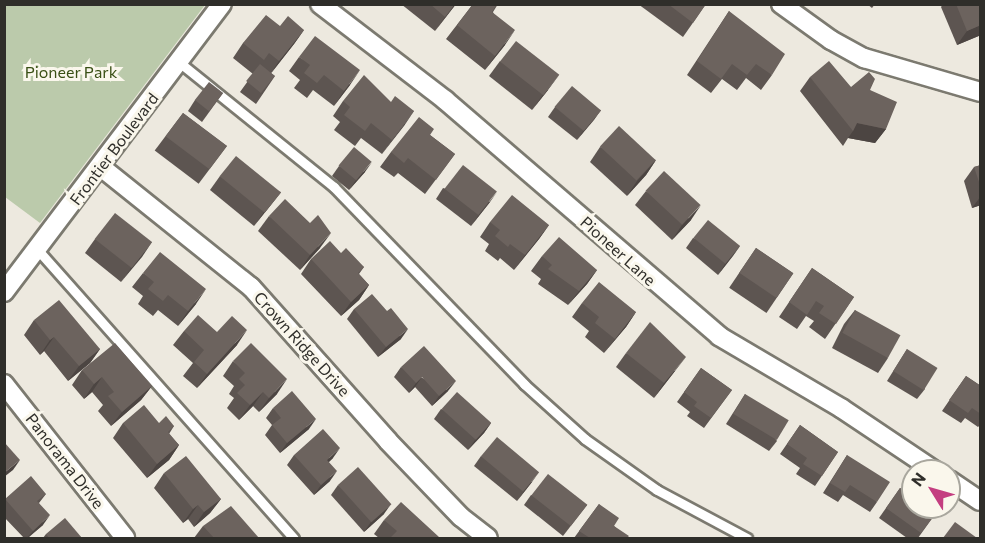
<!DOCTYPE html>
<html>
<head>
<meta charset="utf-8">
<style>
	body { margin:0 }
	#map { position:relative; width:985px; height:543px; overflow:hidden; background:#ede9df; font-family:Commissioner,sans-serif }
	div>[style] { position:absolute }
	.green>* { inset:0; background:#bbcaab }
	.roads { filter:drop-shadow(2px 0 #7c7a70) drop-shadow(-2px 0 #7c7a70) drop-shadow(0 2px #7c7a70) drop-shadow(0 -2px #7c7a70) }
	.lane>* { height:9px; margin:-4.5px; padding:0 4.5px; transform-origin:4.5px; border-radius:4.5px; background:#fff }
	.street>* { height:18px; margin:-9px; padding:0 9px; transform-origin:9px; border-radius:9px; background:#fff }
	.wall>* { inset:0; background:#5d5551; transform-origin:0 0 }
	.shaded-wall>* { inset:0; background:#4c4542 }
	.building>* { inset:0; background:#6c635e; transform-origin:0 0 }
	span { translate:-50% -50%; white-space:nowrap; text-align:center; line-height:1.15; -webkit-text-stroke:6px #faf7ec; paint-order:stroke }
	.park-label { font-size:16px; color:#394f14 }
	.street-label { font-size:16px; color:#2f2e2a }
	.frame { position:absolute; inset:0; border:6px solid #2f2e2a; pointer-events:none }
	.north { position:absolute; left:901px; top:459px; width:60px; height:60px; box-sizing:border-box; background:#faf7ec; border:2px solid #a9a79e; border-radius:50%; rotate:307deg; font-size:16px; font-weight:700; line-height:24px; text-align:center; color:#2f2e2a }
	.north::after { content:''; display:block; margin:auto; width:21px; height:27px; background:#c43e80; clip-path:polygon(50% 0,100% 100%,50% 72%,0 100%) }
</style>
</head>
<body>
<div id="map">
	<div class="green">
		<div style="clip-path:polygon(4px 5px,205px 5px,40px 223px,5px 197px)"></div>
	</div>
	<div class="roads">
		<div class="lane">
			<div style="left:179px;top:62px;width:199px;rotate:38.9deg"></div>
			<div style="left:334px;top:187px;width:274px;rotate:46deg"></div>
			<div style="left:524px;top:384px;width:82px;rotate:42deg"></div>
			<div style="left:585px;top:439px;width:88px;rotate:35.3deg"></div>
			<div style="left:657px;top:490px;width:102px;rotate:28.1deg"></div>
			<div style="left:37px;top:249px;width:387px;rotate:48.4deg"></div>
		</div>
		<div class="street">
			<div style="left:320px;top:4px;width:158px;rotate:37.5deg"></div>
			<div style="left:445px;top:100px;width:362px;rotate:40.7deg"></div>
			<div style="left:719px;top:336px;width:142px;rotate:30.5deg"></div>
			<div style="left:841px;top:408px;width:113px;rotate:33.8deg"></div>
			<div style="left:781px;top:4px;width:62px;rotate:35.8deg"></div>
			<div style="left:831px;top:40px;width:38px;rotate:29deg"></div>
			<div style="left:864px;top:58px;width:121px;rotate:16.3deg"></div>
			<div style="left:101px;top:167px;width:192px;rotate:38.7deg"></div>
			<div style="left:251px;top:287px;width:206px;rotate:48.3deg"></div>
			<div style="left:388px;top:441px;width:105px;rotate:46.2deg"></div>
			<div style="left:461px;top:517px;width:34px;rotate:38deg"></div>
			<div style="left:4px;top:292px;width:361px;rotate:-52.9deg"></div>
			<div style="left:4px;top:384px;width:196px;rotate:51.8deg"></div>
			<div style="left:949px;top:480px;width:37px;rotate:34deg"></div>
		</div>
	</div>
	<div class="wall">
		<div style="clip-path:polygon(401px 4px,456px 4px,435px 31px)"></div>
		<div style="clip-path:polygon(473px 4px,498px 4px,493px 12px,505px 45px,485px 70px,446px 39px)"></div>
		<div style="clip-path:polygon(638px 4px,706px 4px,683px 37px)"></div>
		<div style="clip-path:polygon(867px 4px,875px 4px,872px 8px)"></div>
		<div style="clip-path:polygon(943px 4px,981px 4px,981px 35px,957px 45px,941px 7px)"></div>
		<div style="clip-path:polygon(729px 11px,772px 75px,761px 90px,746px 78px,737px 90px,722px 79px,711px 93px,687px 75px)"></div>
		<div style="clip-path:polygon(280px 26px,304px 30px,294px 44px,271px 73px,275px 76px,256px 104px,240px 92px,253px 74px,233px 58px,243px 43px)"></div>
		<div style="clip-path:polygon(299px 57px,350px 85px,334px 106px,313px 90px,307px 98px,294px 88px,300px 80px,289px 71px)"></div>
		<div style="clip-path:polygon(500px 61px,548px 90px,532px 110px,489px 76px)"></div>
		<div style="clip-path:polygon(810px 77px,851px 87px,870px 90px,886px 129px,875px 143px,848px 138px,843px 146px,800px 91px)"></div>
		<div style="clip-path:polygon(223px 93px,202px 122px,188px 111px,195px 100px)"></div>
		<div style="clip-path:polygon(343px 101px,391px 102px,414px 111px,382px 154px,361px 138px,355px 146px,334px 130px,340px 122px,333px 116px)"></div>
		<div style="clip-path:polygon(555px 107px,601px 110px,577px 140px,548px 117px)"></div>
		<div style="left:183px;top:113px;width:55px;height:47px;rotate:37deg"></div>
		<div style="clip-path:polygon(430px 135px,455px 154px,425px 194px,398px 173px,394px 177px,380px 167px,391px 152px)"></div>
		<div style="clip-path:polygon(600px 147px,656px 160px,646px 175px,627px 196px,590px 162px)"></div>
		<div style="clip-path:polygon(981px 165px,981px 205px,972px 208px,964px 181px,974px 167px)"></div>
		<div style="clip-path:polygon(339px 166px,365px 172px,349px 190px,332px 176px)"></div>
		<div style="clip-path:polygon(220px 176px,281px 192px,254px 226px,210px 190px)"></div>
		<div style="clip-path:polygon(443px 188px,490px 202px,471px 226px,436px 199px)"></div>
		<div style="clip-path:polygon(646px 191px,691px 220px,672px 240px,635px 205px)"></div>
		<div style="clip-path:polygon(269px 216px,320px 248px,300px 270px,258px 231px)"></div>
		<div style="clip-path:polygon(490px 222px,549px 225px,539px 239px,514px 270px,500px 258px,498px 261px,485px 251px,489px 244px,480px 237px)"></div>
		<div style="clip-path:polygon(693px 238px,740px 246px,718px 275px,686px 248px)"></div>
		<div style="clip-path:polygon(95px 239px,152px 242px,121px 282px,85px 253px)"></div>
		<div style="left:756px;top:248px;width:45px;height:48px;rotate:34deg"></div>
		<div style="clip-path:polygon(341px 253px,364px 267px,359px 274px,369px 285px,359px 300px,341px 316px,301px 274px,311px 259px)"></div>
		<div style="clip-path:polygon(542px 256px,597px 270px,587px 284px,568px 305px,538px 284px,541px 279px,531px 271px)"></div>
		<div style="clip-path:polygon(812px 268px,854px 297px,825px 339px,809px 327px,814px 321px,806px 316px,797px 329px,779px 317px)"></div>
		<div style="clip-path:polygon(143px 273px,196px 304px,178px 326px,158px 310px,153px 316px,138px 304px,143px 296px,132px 287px)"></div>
		<div style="clip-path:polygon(582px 303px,636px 312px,626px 327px,604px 353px,585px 337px,589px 331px,572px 317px)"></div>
		<div style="clip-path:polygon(354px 309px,387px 311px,401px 339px,378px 357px,347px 319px)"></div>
		<div style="clip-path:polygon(855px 310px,888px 358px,878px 373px,832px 348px,844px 324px)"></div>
		<div style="clip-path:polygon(34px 320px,100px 349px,90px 363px,68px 381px,44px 351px,40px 355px,24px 335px)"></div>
		<div style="clip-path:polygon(184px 331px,217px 332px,237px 345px,197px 388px,183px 376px,193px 363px,173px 345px)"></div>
		<div style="clip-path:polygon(907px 349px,925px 389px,917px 399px,887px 381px)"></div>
		<div style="clip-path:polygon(626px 353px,675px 371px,654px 398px,616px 367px)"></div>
		<div style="clip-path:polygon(233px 361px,277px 394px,259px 412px,253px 406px,239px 420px,227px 408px,234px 398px,229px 394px,234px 386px,223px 376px)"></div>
		<div style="clip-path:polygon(401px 367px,448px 391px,432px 406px,415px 387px,409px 393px,394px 377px)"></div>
		<div style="clip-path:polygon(701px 368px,732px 390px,704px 428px,687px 416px,690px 412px,677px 402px)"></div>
		<div style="clip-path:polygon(82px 370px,152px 386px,141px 400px,111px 426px,98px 411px,103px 405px,92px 392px,84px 399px,72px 385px)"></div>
		<div style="clip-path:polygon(966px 376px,981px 386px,981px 424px,978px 427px,965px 418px,961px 423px,942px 411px)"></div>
		<div style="clip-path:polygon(745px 394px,777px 441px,769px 451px,726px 424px)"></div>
		<div style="clip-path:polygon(273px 408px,309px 429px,280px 453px,265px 435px,272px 425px,266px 418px)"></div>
		<div style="clip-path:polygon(441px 409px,491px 423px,484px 433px,468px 450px,434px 419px)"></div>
		<div style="clip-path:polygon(123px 423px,159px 423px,174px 426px,169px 434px,179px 445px,169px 460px,147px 478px,113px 438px)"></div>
		<div style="clip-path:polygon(800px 425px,838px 452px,815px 486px,796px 474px,800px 468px,780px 454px)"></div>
		<div style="clip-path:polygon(294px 455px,333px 458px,329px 462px,330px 481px,314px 495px,287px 465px)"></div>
		<div style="clip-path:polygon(847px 455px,877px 502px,870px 512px,843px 495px,838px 502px,823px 493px)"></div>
		<div style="clip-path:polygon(481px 456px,532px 482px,517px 501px,474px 466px)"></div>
		<div style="clip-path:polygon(164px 473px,221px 499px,210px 513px,194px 527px,188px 519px,183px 523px,154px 488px)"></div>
		<div style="clip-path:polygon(338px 485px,384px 514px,364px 532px,331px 495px)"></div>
		<div style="clip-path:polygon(900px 488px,936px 513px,918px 538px,907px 538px,879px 518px)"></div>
		<div style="clip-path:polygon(46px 494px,39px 503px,43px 525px,28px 538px,24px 538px,4px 517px,4px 500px)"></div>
		<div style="clip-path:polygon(531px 495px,587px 505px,563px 536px,524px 505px)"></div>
		<div style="clip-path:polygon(599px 504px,614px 526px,627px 538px,574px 538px)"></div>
		<div style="clip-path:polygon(384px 520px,438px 538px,379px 538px,374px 534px)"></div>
		<div style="clip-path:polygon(203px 526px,259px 538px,194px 538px)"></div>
		<div style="clip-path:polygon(46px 534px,82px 538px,43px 538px)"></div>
	</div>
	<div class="shaded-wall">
		<div style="clip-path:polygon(455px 4px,456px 4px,435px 31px,445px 17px)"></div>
		<div style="clip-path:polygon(981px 25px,981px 35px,957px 45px,967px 31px)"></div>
		<div style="clip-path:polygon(304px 30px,294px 44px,269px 76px,279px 61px)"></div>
		<div style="clip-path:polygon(515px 30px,505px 45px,485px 70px,495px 56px)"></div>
		<div style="clip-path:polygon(360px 70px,350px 85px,334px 106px,344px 91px)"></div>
		<div style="clip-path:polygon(559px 75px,548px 90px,532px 110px,542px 96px)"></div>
		<div style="clip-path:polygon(601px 110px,594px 120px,577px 140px,584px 130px)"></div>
		<div style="clip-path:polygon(414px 111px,404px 126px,382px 154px,392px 140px)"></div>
		<div style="clip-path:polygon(857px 123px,886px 129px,875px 143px,848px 138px,853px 131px)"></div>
		<div style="clip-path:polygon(656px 160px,646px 175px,627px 196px,637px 181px)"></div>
		<div style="clip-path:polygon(372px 162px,365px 172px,349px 190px,356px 180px)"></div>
		<div style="clip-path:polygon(281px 192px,270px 206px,254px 226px,264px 212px)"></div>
		<div style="clip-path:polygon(497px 192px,490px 202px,471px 226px,478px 216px)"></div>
		<div style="clip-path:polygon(981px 196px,981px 205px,972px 208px)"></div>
		<div style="clip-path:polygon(701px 205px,691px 220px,672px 240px,682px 225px)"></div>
		<div style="clip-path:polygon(549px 225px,539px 239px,514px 270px,525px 255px)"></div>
		<div style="clip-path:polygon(331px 233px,320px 248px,300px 270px,310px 255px)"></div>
		<div style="clip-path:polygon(152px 242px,142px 257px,121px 282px,131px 268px)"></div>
		<div style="clip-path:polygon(740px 246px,733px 256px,718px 275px,725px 264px)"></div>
		<div style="clip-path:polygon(597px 270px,587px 284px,568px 305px,579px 291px)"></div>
		<div style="clip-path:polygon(369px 285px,359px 300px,341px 316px,351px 302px)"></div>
		<div style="clip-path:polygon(206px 289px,196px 304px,178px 326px,188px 311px)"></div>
		<div style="clip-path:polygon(636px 312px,626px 327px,604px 353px,615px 339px)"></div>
		<div style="clip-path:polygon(408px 329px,401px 339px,378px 357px,386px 347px)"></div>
		<div style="clip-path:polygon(247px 330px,237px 345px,197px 388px,207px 374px)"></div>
		<div style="clip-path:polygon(54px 337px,44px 351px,40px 355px,50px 340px)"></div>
		<div style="clip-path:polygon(100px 349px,90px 363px,68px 381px,79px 366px)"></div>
		<div style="clip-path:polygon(686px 357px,675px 371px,654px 398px,664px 383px)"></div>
		<div style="clip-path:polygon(102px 377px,92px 392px,84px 399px,94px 384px)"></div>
		<div style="clip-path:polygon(422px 377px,415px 387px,409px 393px,416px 383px)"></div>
		<div style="clip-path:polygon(287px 379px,277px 394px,259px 412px,269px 398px)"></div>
		<div style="clip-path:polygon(456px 381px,448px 391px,432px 406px,439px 396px)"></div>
		<div style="clip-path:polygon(152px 386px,141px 400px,111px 426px,122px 412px)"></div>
		<div style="clip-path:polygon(263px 392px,253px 406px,239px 420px,250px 405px)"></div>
		<div style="clip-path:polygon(316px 419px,309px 429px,280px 453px,287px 443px)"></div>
		<div style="clip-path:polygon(491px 423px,484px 433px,468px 450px,475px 440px)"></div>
		<div style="clip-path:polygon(179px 445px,169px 460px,147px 478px,157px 464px)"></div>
		<div style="clip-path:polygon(340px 448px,333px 458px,320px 470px,327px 460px)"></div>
		<div style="clip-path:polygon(20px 460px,13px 470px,4px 477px,4px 473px)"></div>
		<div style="clip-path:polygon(337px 471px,330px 481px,314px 495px,321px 485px)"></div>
		<div style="clip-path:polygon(539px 472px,532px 482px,517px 501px,524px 491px)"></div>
		<div style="clip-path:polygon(221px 499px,210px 513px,194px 527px,204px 512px)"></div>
		<div style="clip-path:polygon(391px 504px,384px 514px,364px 532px,371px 522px)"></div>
		<div style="clip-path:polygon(198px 505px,188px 519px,183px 523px,193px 509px)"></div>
		<div style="clip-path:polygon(50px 515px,43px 525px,27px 538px,33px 531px)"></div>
	</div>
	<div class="building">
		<div style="clip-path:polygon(430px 4px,455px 4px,445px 17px)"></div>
		<div style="clip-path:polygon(473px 4px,497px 4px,492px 12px,515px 30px,495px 56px,457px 25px)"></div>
		<div style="clip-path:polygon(668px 4px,706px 4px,693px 23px)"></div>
		<div style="clip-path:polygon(956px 4px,981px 4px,981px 25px,967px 31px)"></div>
		<div style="clip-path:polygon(729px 11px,785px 54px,772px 75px,756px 64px,747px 75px,732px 64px,721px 79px,697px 61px)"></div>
		<div style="clip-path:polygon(266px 15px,280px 26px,288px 16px,304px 30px,279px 61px,269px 53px,264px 60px,243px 43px)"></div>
		<div style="clip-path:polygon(315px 36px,360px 70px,344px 91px,324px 75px,317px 83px,304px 73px,310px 65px,299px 57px)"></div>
		<div style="left:516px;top:41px;width:55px;height:26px;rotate:38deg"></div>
		<div style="clip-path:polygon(829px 61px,851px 87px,869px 72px,875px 79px,870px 90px,897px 102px,886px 129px,857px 123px,853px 131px,810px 77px)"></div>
		<div style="left:260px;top:64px;width:19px;height:22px;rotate:39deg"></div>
		<div style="clip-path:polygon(364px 75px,391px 102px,395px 96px,414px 111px,392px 140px,371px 123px,365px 131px,344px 115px,350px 107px,343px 101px)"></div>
		<div style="left:209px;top:82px;width:18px;height:23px;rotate:38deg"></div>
		<div style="left:572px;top:86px;width:38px;height:27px;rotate:40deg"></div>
		<div style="left:183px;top:113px;width:55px;height:29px;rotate:37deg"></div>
		<div style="clip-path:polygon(419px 117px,434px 129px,430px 135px,455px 154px,436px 180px,408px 158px,404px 163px,391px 152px)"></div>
		<div style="left:619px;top:126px;width:50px;height:28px;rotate:43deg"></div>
		<div style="left:354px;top:147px;width:23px;height:24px;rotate:40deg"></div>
		<div style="left:236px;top:156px;width:58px;height:26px;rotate:39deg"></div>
		<div style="left:463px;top:165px;width:43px;height:30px;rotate:38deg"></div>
		<div style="clip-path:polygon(981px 165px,981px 188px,974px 167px)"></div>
		<div style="left:664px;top:171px;width:50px;height:27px;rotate:43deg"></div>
		<div style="clip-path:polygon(512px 195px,549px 225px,525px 255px,510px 244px,508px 247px,495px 236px,500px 230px,490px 222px)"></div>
		<div style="clip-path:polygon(285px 199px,310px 223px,318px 215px,331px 233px,310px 255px,269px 216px)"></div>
		<div style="left:115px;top:213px;width:47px;height:33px;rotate:38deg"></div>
		<div style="left:708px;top:220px;width:41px;height:23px;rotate:39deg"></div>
		<div style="clip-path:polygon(559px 237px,597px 270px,579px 291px,548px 269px,552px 265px,542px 256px)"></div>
		<div style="clip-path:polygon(330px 241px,341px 253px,346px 248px,364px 267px,358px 273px,369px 285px,351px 302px,311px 259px)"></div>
		<div style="left:756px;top:248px;width:45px;height:30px;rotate:34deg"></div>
		<div style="clip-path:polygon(160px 252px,206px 289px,188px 311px,168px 295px,163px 301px,148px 289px,154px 282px,143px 273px)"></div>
		<div style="clip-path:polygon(812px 268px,854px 297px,836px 324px,819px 313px,824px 306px,816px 301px,807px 315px,789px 302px)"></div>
		<div style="clip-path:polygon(599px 282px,636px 312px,615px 339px,595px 323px,599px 317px,582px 303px)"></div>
		<div style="clip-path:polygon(372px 294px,387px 311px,391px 308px,408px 329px,386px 347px,354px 309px)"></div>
		<div style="clip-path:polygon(59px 300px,100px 349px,79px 366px,54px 337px,50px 340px,34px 320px)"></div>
		<div style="left:855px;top:310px;width:52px;height:26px;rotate:29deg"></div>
		<div style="clip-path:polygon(198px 315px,217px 332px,232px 316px,247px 330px,207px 374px,194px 362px,204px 350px,184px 331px)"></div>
		<div style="clip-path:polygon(650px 322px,686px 357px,664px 383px,626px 353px)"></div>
		<div style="clip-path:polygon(115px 343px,152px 386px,122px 412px,108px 396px,114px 392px,102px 377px,94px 384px,82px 370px)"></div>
		<div style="clip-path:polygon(251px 343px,287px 379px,269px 398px,263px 392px,250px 405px,237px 393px,245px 385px,239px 379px,245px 373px,233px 361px)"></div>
		<div style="clip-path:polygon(424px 346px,456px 381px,439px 396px,422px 377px,416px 383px,401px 367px)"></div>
		<div style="left:907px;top:349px;width:36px;height:26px;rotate:32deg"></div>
		<div style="clip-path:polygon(701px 368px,732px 390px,711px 418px,694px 406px,697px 402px,684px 392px)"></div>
		<div style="clip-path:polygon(966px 376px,981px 386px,981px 414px,972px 408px,968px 413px,949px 400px)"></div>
		<div style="clip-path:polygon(292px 391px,316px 419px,287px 443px,272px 425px,281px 418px,273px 408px)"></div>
		<div style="left:457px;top:392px;width:46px;height:23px;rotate:42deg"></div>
		<div style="left:745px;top:394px;width:51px;height:23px;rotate:31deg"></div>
		<div style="clip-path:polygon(144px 405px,159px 423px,166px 416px,174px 426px,168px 432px,179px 445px,157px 464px,123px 423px)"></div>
		<div style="clip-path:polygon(800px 425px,838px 452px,822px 476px,803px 464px,807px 458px,787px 444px)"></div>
		<div style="clip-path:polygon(323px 429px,340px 448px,327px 460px,337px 471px,321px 485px,294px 455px)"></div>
		<div style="left:497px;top:437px;width:55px;height:25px;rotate:40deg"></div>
		<div style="clip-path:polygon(4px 442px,20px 460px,4px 473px)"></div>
		<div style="clip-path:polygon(847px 455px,890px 482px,877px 502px,850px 485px,845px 492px,830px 483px)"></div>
		<div style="clip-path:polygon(186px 456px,221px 499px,204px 512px,198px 505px,193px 509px,164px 473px)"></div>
		<div style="left:358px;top:467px;width:50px;height:27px;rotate:48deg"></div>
		<div style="left:548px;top:474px;width:50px;height:27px;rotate:38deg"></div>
		<div style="clip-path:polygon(31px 476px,46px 494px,37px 501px,50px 515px,33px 531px,5px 499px)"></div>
		<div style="clip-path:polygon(900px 488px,913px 497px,913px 507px,927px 507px,936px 513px,921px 533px,886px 508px)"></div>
		<div style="clip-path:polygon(401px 502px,439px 537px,438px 538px,390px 538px,397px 531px,384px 520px)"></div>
		<div style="clip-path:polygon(599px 504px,619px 518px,614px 526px,629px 536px,627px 538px,590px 538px,579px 531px)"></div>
		<div style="clip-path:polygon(231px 506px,259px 538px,214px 538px,203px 526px)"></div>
		<div style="clip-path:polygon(65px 518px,82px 538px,49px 538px,46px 534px)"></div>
		<div style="clip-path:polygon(955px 522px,977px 538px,943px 538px)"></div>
	</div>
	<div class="park-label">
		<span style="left:71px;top:72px">Pioneer Park</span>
	</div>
	<div class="street-label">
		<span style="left:114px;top:149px;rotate:-53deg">Frontier Boulevard</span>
		<span style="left:618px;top:251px;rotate:42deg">Pioneer Lane</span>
		<span style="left:302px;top:344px;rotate:48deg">Crown Ridge Drive</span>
		<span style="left:65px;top:461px;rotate:52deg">Panorama Drive</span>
	</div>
	<div class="frame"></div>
	<div class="north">N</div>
</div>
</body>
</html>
